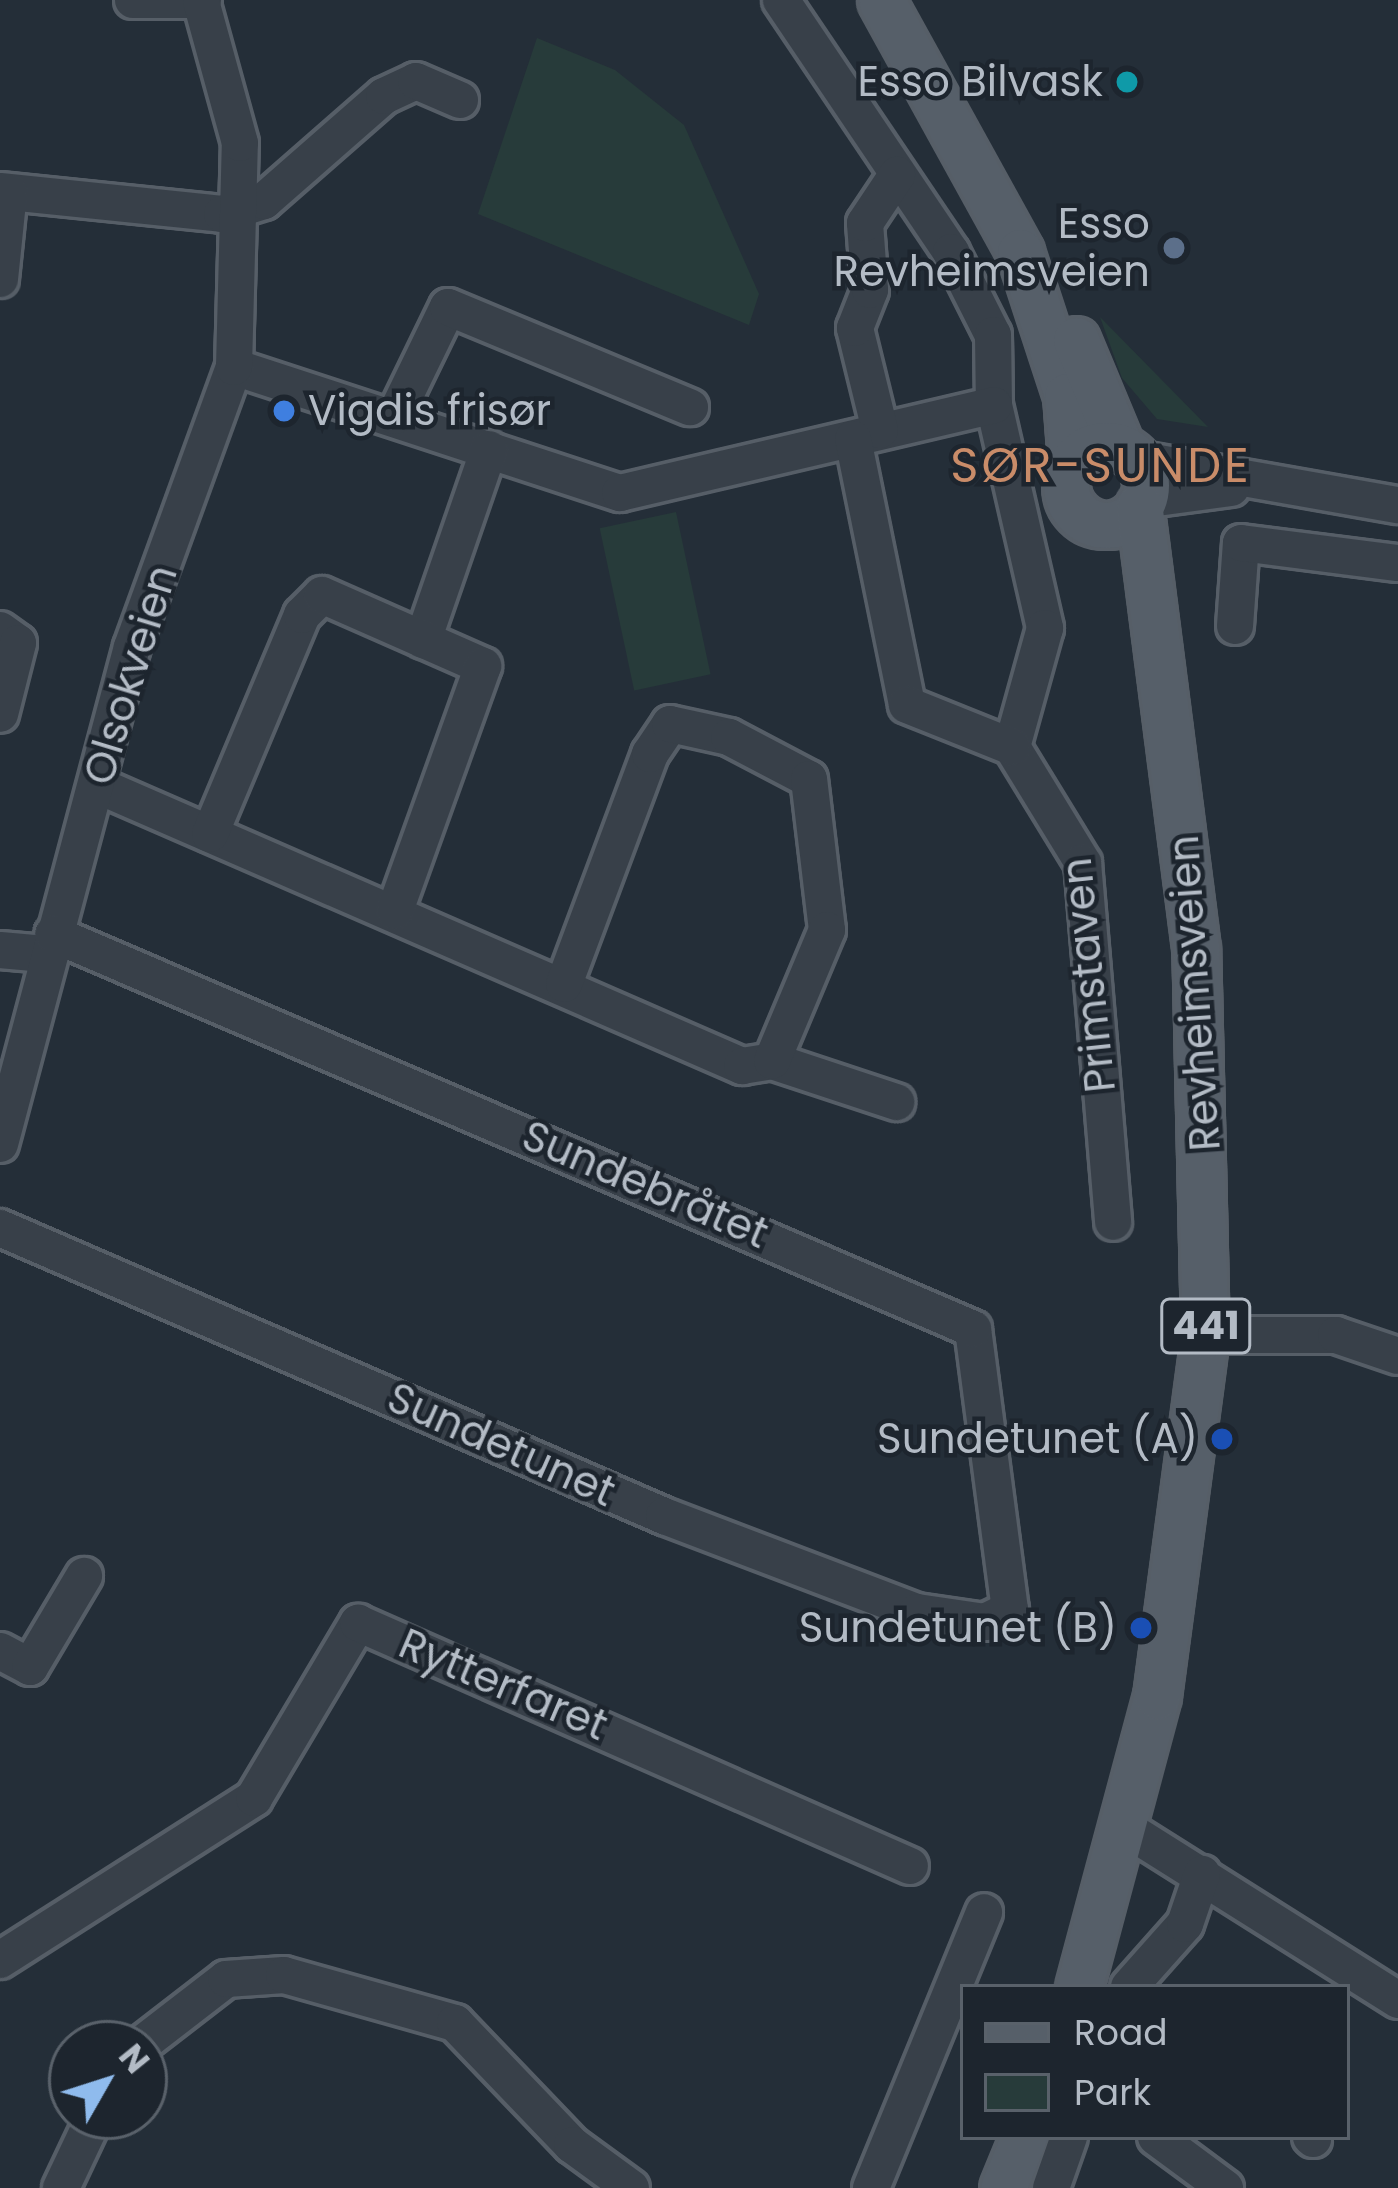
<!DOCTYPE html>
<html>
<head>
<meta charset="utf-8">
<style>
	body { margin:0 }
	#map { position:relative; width:1398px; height:2188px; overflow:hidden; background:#242e38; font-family:Poppins,sans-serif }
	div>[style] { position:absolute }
	.green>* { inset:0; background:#273b3a; transform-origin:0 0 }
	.roads { filter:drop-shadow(3px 0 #565e67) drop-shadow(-3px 0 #565e67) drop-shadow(0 3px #565e67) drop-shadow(0 -3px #565e67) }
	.minor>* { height:36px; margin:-18px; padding:0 18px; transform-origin:18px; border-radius:18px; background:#384049 }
	.major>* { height:45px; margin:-22.5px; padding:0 22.5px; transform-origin:22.5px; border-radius:22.5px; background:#565f69 }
	.major>.ring { margin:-22.5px; padding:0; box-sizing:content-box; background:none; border:45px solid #565f69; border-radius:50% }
	.dots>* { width:33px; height:33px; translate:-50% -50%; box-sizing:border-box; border:6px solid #1d252e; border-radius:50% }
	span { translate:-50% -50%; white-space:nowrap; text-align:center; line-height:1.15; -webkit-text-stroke:9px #1d252e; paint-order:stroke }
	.shield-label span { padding:3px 9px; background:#1d252e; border:3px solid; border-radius:9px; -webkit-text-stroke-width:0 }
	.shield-label { font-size:39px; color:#b3bbc5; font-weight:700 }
	.poi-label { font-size:42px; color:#b3bbc5 }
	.right { translate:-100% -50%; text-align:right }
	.left { translate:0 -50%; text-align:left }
	.street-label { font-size:42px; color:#b3bbc5 }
	.quarter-label { font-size:48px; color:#c98c69; letter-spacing:3px }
	.legend { position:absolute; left:960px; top:1984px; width:390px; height:156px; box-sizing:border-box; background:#1d252e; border:3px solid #59616a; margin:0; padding:15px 21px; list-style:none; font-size:36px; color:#b3bbc5 }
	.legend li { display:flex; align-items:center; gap:24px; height:60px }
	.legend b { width:60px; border:3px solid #59616a }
	.north { position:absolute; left:48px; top:2020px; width:120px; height:120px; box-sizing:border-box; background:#1d252e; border:3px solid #59616a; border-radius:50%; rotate:51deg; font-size:33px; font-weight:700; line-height:48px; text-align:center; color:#b3bbc5 }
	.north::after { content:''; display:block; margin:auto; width:42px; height:54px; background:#8fbbed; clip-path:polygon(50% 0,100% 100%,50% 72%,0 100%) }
</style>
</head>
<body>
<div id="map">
	<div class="green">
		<div style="clip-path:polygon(537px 38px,615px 70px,684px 125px,759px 294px,749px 325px,478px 214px)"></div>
		<div style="clip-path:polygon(1100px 317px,1208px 427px,1157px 419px,1122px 378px)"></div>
		<div style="left:676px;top:512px;width:166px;height:78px;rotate:78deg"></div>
	</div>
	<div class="roads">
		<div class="minor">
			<div style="left:133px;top:0;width:70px"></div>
			<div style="left:781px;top:0;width:304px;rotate:56deg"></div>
			<div style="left:951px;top:252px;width:93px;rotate:63.2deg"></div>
			<div style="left:993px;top:335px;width:70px;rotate:89.2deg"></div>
			<div style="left:994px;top:405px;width:229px;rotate:77.1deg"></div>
			<div style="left:1045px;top:628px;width:123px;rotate:105.5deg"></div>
			<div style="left:1012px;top:747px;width:136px;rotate:58.5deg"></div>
			<div style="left:1083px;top:863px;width:360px;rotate:85.2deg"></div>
			<div style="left:0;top:191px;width:223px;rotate:5.9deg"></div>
			<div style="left:222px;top:214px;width:44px;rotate:-17.2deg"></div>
			<div style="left:264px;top:201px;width:159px;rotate:-41.2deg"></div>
			<div style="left:384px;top:96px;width:35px;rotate:-25deg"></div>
			<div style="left:416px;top:81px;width:48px;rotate:23.4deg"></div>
			<div style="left:0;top:279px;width:87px;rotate:-84.1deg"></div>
			<div style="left:234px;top:367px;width:406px;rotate:18.1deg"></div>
			<div style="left:620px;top:493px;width:384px;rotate:-13.2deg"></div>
			<div style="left:395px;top:416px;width:121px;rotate:-64.1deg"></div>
			<div style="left:448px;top:307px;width:262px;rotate:22.5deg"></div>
			<div style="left:880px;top:430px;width:105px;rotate:-103.8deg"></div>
			<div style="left:855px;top:328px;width:41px;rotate:-68.5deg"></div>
			<div style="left:870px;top:290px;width:67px;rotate:-94.3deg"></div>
			<div style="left:865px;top:223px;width:58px;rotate:-56.3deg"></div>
			<div style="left:853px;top:439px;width:271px;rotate:78.5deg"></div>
			<div style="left:907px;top:705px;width:113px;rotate:21.8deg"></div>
			<div style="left:1136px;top:459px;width:266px;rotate:10deg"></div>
			<div style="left:1142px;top:500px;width:90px;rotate:-7.7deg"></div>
			<div style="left:1235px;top:626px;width:83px;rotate:-85.9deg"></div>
			<div style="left:1241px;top:543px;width:158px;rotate:7.3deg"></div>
			<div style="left:0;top:630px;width:22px;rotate:36deg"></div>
			<div style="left:18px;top:643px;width:73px;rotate:104.2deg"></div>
			<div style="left:423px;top:640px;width:202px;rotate:-70.9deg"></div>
			<div style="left:97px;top:785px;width:704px;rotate:23.54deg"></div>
			<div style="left:742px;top:1066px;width:30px;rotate:-9deg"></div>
			<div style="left:772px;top:1061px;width:131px;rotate:18.3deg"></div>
			<div style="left:210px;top:834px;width:238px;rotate:-67.2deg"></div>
			<div style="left:302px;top:615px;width:28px;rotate:-45deg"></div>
			<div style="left:322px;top:595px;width:176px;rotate:23.8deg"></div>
			<div style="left:483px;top:666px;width:260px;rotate:109.8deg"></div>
			<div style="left:0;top:950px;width:45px;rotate:5.1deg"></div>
			<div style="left:564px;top:984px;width:246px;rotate:-69.5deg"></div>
			<div style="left:650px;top:754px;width:36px;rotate:-56deg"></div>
			<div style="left:670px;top:724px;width:60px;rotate:12.4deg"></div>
			<div style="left:729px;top:737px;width:90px;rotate:27.7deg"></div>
			<div style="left:809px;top:779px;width:152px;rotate:83.2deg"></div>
			<div style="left:827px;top:930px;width:142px;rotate:112.8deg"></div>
			<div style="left:0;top:1144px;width:514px;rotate:-75.13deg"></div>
			<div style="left:132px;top:647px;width:298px;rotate:-70deg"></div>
			<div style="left:234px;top:367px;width:224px;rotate:-88.5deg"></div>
			<div style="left:240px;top:143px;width:147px;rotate:-105.4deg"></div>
			<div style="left:0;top:1228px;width:724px;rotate:23.45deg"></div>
			<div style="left:664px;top:1516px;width:271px;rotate:20.8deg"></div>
			<div style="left:917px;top:1612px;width:69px;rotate:8.4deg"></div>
			<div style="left:985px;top:1622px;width:28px;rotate:-26deg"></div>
			<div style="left:1010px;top:1610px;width:283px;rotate:-97.5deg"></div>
			<div style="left:973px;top:1329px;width:1001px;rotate:-156.76deg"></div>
			<div style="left:1205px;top:1335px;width:131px"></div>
			<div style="left:1336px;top:1335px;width:65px;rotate:18.7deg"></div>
			<div style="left:0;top:1651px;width:34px;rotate:28deg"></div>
			<div style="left:30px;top:1667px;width:106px;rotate:-59.3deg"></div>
			<div style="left:1125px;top:1828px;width:323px;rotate:32.2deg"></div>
			<div style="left:0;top:1960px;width:301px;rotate:-32.5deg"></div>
			<div style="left:254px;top:1798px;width:204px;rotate:-59.3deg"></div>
			<div style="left:358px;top:1623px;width:603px;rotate:23.76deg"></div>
			<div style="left:1129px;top:1987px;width:84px;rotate:-48.4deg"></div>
			<div style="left:1185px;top:1924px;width:53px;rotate:-71.2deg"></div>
			<div style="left:142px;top:2044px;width:106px;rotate:-37.7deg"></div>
			<div style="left:226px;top:1979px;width:58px;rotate:-3.9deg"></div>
			<div style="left:284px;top:1975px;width:178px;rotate:15.7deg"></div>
			<div style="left:455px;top:2023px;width:169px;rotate:46.2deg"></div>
			<div style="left:572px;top:2145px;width:73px;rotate:36.1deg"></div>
			<div style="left:1156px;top:2137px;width:86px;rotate:36.5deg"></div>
			<div style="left:1311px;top:2137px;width:3px;rotate:45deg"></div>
			<div style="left:61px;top:2188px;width:80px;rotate:-64.7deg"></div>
			<div style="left:871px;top:2188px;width:298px;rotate:-67.7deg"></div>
			<div style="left:1051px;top:2188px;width:54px;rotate:-70.6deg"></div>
		</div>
		<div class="major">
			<div style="left:881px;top:0;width:288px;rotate:61.1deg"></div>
			<div style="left:1020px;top:252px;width:151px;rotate:71.9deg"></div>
			<div style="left:1067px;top:396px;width:66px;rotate:85.7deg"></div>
			<div style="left:1076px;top:340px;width:117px;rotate:67.4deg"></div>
			<div class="ring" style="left:1066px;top:445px;width:35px;height:35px"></div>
			<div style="left:1079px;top:1987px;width:301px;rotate:-75deg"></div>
			<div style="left:1157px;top:1696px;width:364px;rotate:-82.4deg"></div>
			<div style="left:1205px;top:1335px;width:387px;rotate:-91.3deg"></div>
			<div style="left:1196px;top:948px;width:446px;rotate:-97.3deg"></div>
			<div style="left:1003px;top:2188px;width:55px;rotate:-67.6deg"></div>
		</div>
	</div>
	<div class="dots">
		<div style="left:1127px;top:82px;background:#0f9aa8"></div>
		<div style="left:1174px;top:248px;background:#5c6f8a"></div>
		<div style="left:284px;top:411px;background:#3f7fe0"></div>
		<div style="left:1222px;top:1439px;background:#1a4fb4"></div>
		<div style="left:1141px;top:1628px;background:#1a4fb4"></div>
	</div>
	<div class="shield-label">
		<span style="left:1206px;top:1326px">441</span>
	</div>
	<div class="poi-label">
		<span class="right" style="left:1103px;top:82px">Esso Bilvask</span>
		<span class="right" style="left:1150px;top:248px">Esso<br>Revheimsveien</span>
		<span class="left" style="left:308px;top:411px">Vigdis frisør</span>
		<span class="right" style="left:1198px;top:1439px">Sundetunet (A)</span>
		<span class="right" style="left:1117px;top:1628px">Sundetunet (B)</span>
	</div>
	<div class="street-label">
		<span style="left:131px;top:675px;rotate:-73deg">Olsokveien</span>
		<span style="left:1089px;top:975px;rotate:-96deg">Primstaven</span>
		<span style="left:1195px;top:993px;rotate:-94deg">Revheimsveien</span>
		<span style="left:645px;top:1185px;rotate:23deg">Sundebråtet</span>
		<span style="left:501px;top:1445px;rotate:24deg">Sundetunet</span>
		<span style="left:503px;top:1685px;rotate:23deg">Rytterfaret</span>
	</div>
	<div class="quarter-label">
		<span style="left:1101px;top:466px">SØR-SUNDE</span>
	</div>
	<ul class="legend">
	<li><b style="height:15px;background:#565f69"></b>Road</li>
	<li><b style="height:33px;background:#273b3a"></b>Park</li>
	</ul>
	<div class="north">N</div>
</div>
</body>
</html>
